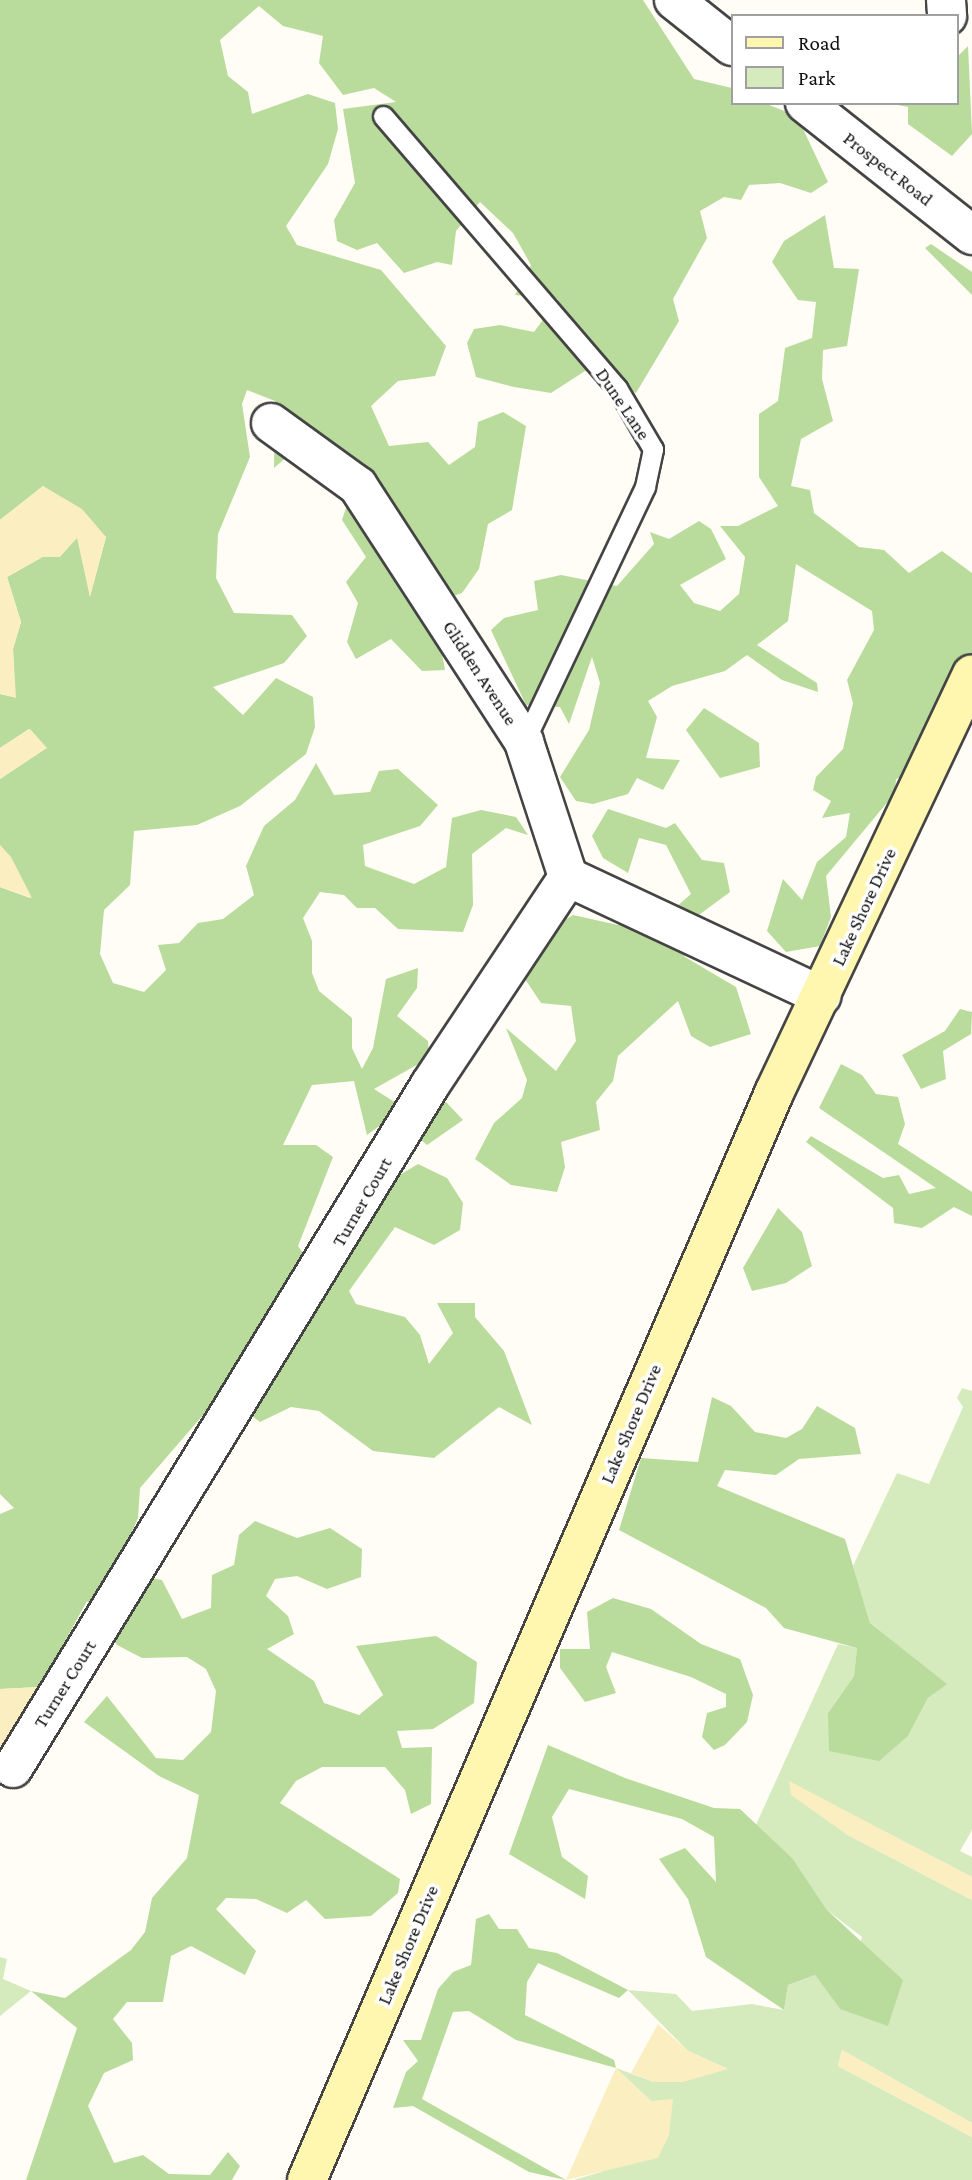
<!DOCTYPE html>
<html>
<head>
<meta charset="utf-8">
<style>
	body { margin:0 }
	#map { position:relative; width:972px; height:2180px; overflow:hidden; background:#fffdf5; font-family:"Crimson Pro",serif }
	div>[style] { position:absolute }
	.green>* { inset:0; background:#d5ebbd }
	.forest>* { inset:0; background:#b9dc9c }
	.sand>* { inset:0; background:#fbeec1 }
	.roads { filter:drop-shadow(2px 0 #444) drop-shadow(-2px 0 #444) drop-shadow(0 2px #444) drop-shadow(0 -2px #444) }
	.lane>* { height:19px; margin:-9.5px; padding:0 9.5px; transform-origin:9.5px; border-radius:9.5px; background:#fff }
	.street>* { height:38px; margin:-19px; padding:0 19px; transform-origin:19px; border-radius:19px; background:#fff }
	.secondary>* { height:38px; margin:-19px; padding:0 19px; transform-origin:19px; border-radius:19px; background:#fff6b0 }
	span { translate:-50% -50%; white-space:nowrap; text-align:center; line-height:1.15; -webkit-text-stroke:7px #fff; paint-order:stroke }
	.street-label { font-size:19px; color:#111 }
	.legend { position:absolute; left:731px; top:14px; width:228px; height:91px; box-sizing:border-box; background:#fff; border:2px solid #a0a0a0; margin:0; padding:9px 12px; list-style:none; font-size:21px; color:#111 }
	.legend li { display:flex; align-items:center; gap:14px; height:35px }
	.legend b { width:35px; border:2px solid #a0a0a0 }
</style>
</head>
<body>
<div id="map">
	<div class="green">
		<div style="clip-path:polygon(962px 1388px,972px 1391px,972px 1830px,960px 1851px,972px 1857px,972px 1877px,789px 1782px,846px 1834px,972px 1900px,972px 2123px,842px 2050px,838px 2066px,972px 2137px,972px 2180px,574px 2180px,601px 2172px,651px 2101px,616px 2068px,654px 2082px,726px 2068px,688px 2051px,628px 1990px,676px 1994px,692px 2011px,752px 2004px,784px 2010px,788px 1985px,815px 1975px,840px 2009px,862px 1937px,827px 1910px,793px 1859px,754px 1829px,838px 1644px,857px 1648px,854px 1676px,828px 1713px,908px 1736px,928px 1698px,946px 1684px,870px 1623px,853px 1566px,897px 1473px,929px 1484px,963px 1407px,957px 1398px)"></div>
		<div style="clip-path:polygon(0 1957px,7px 1959px,3px 1979px,31px 1991px,0 2016px)"></div>
	</div>
	<div class="forest">
		<div style="clip-path:polygon(0 0,643px 0,694px 79px,732px 88px,732px 103px,764px 103px,797px 116px,828px 182px,811px 193px,780px 183px,749px 185px,741px 200px,724px 197px,700px 211px,707px 238px,673px 299px,679px 321px,636px 393px,585px 371px,551px 393px,514px 387px,476px 377px,467px 343px,474px 329px,500px 325px,534px 332px,558px 299px,515px 295px,531px 265px,513px 233px,480px 202px,456px 231px,452px 265px,437px 262px,404px 273px,377px 243px,357px 250px,337px 241px,334px 220px,355px 183px,343px 109px,396px 102px,374px 88px,343px 95px,319px 63px,323px 36px,283px 26px,259px 6px,220px 40px,228px 76px,248px 92px,252px 114px,308px 94px,335px 103px,338px 129px,328px 164px,286px 226px,297px 245px,381px 270px,446px 346px,435px 376px,398px 381px,371px 406px,389px 446px,428px 442px,449px 465px,475px 447px,478px 422px,503px 412px,526px 426px,512px 510px,488px 524px,479px 569px,462px 593px,416px 609px,438px 631px,445px 670px,422px 671px,391px 639px,356px 659px,347px 642px,358px 603px,346px 582px,366px 557px,342px 520px,361px 462px,317px 431px,274px 468px,275px 401px,247px 390px,242px 404px,250px 457px,218px 534px,216px 578px,234px 613px,292px 615px,307px 636px,284px 663px,213px 687px,243px 715px,276px 678px,313px 697px,315px 727px,306px 754px,240px 806px,197px 825px,134px 831px,130px 885px,104px 910px,100px 954px,113px 983px,144px 992px,166px 970px,158px 945px,179px 943px,198px 923px,223px 919px,254px 895px,246px 866px,264px 826px,295px 800px,316px 763px,334px 795px,370px 792px,379px 771px,398px 769px,438px 805px,420px 826px,363px 845px,365px 866px,414px 884px,446px 867px,452px 818px,481px 810px,516px 817px,528px 835px,506px 828px,472px 854px,473px 905px,463px 932px,398px 929px,375px 908px,357px 908px,344px 895px,320px 892px,303px 918px,312px 941px,312px 973px,319px 991px,352px 1018px,352px 1048px,362px 1069px,373px 1048px,386px 979px,418px 968px,417px 988px,397px 1016px,428px 1041px,429px 1058px,374px 1089px,404px 1108px,446px 1102px,463px 1120px,427px 1145px,393px 1116px,367px 1135px,354px 1081px,312px 1085px,283px 1145px,316px 1145px,333px 1157px,298px 1246px,310px 1263px,368px 1175px,385px 1199px,398px 1176px,418px 1164px,447px 1178px,463px 1203px,460px 1230px,434px 1245px,395px 1227px,349px 1291px,356px 1304px,405px 1317px,420px 1335px,429px 1364px,453px 1333px,437px 1303px,475px 1303px,475px 1317px,504px 1351px,532px 1425px,499px 1407px,434px 1458px,373px 1451px,319px 1411px,291px 1407px,260px 1422px,222px 1393px,140px 1488px,138px 1518px,126px 1545px,129px 1574px,162px 1580px,182px 1619px,211px 1608px,212px 1575px,234px 1565px,239px 1535px,255px 1521px,297px 1538px,330px 1528px,362px 1549px,361px 1577px,327px 1589px,297px 1576px,275px 1579px,266px 1596px,288px 1616px,294px 1634px,267px 1649px,314px 1681px,324px 1703px,359px 1715px,383px 1695px,356px 1646px,436px 1636px,477px 1662px,474px 1703px,433px 1729px,397px 1731px,402px 1748px,432px 1747px,431px 1804px,411px 1814px,405px 1790px,385px 1767px,322px 1767px,296px 1781px,280px 1803px,400px 1879px,398px 1893px,371px 1916px,325px 1919px,306px 1900px,287px 1913px,256px 1899px,226px 1898px,216px 1909px,256px 1951px,245px 1975px,191px 1946px,171px 1956px,163px 2002px,127px 2002px,113px 2019px,132px 2043px,133px 2060px,104px 2073px,88px 2106px,114px 2163px,143px 2155px,169px 2174px,210px 2175px,228px 2152px,240px 2166px,232px 2180px,26px 2180px,77px 2028px,31px 1991px,65px 1998px,131px 1950px,145px 1932px,152px 1898px,187px 1858px,199px 1795px,159px 1776px,84px 1722px,107px 1696px,156px 1758px,183px 1760px,211px 1732px,216px 1691px,206px 1669px,187px 1657px,142px 1658px,117px 1645px,87px 1601px,40px 1687px,0 1689px,0 1514px,14px 1508px,0 1494px,0 887px,30px 898px,0 845px,0 779px,46px 748px,29px 729px,0 748px,0 694px,15px 697px,13px 649px,21px 622px,7px 577px,78px 537px,90px 596px,106px 537px,43px 486px,0 520px)"></div>
		<div style="clip-path:polygon(968px 46px,972px 134px,952px 156px,908px 124px,908px 107px,887px 103px,956px 103px,956px 58px)"></div>
		<div style="clip-path:polygon(825px 215px,834px 268px,859px 269px,847px 346px,823px 350px,822px 379px,833px 421px,801px 439px,791px 486px,810px 490px,814px 513px,859px 547px,884px 550px,909px 573px,942px 551px,972px 573px,972px 676px,940px 746px,913px 748px,917px 774px,896px 779px,895px 793px,826px 876px,831px 917px,820px 946px,786px 952px,767px 931px,783px 879px,802px 900px,817px 862px,846px 837px,850px 813px,822px 818px,831px 801px,813px 790px,816px 777px,843px 749px,853px 703px,847px 680px,874px 630px,872px 611px,796px 564px,788px 621px,757px 645px,817px 683px,818px 692px,782px 680px,747px 655px,725px 671px,672px 686px,648px 701px,657px 717px,646px 758px,680px 760px,663px 790px,637px 778px,628px 794px,593px 804px,576px 801px,560px 777px,589px 730px,600px 683px,592px 657px,569px 724px,560px 707px,526px 705px,491px 630px,504px 618px,538px 610px,534px 581px,561px 575px,617px 586px,654px 544px,650px 532px,669px 539px,699px 521px,711px 529px,726px 559px,680px 585px,694px 603px,720px 611px,739px 594px,745px 557px,720px 526px,738px 526px,778px 506px,759px 477px,759px 414px,778px 401px,785px 348px,812px 338px,816px 302px,798px 300px,772px 262px,784px 241px)"></div>
		<div style="clip-path:polygon(931px 244px,972px 272px,972px 295px,925px 248px)"></div>
		<div style="clip-path:polygon(704px 708px,759px 743px,760px 767px,720px 778px,686px 730px)"></div>
		<div style="clip-path:polygon(608px 809px,666px 828px,675px 823px,702px 860px,724px 863px,730px 892px,669px 937px,685px 957px,736px 987px,751px 1034px,710px 1047px,691px 1036px,678px 1001px,618px 1056px,613px 1081px,596px 1102px,600px 1130px,561px 1142px,565px 1167px,557px 1192px,511px 1185px,475px 1159px,494px 1123px,522px 1098px,527px 1080px,506px 1028px,556px 1071px,576px 1041px,571px 1006px,541px 1003px,521px 973px,549px 929px,573px 915px,618px 925px,659px 922px,691px 894px,666px 845px,639px 838px,628px 873px,603px 858px,592px 836px)"></div>
		<div style="clip-path:polygon(960px 1009px,972px 1012px,971px 1034px,943px 1051px,946px 1079px,921px 1089px,902px 1055px,945px 1031px)"></div>
		<div style="clip-path:polygon(841px 1064px,862px 1075px,876px 1094px,898px 1097px,905px 1124px,898px 1144px,972px 1192px,972px 1216px,954px 1207px,922px 1228px,894px 1223px,893px 1208px,806px 1142px,811px 1136px,883px 1178px,899px 1175px,909px 1194px,936px 1188px,819px 1108px)"></div>
		<div style="clip-path:polygon(778px 1208px,802px 1232px,812px 1266px,786px 1283px,752px 1291px,743px 1268px)"></div>
		<div style="clip-path:polygon(712px 1397px,731px 1406px,755px 1432px,786px 1438px,802px 1429px,817px 1406px,855px 1428px,861px 1454px,799px 1459px,776px 1475px,725px 1470px,717px 1486px,845px 1539px,870px 1623px,947px 1684px,928px 1698px,908px 1736px,879px 1761px,829px 1751px,828px 1713px,854px 1676px,857px 1648px,784px 1628px,766px 1608px,619px 1530px,641px 1458px,698px 1462px)"></div>
		<div style="clip-path:polygon(613px 1598px,651px 1609px,701px 1644px,740px 1659px,753px 1695px,747px 1722px,725px 1745px,714px 1750px,702px 1737px,707px 1713px,726px 1707px,726px 1694px,691px 1677px,612px 1652px,606px 1667px,616px 1693px,585px 1702px,560px 1668px,560px 1649px,590px 1649px,587px 1612px)"></div>
		<div style="clip-path:polygon(548px 1745px,625px 1778px,714px 1808px,740px 1809px,793px 1859px,827px 1910px,903px 1980px,888px 2026px,840px 2009px,815px 1975px,788px 1985px,784px 2010px,706px 1957px,688px 1899px,659px 1859px,685px 1848px,716px 1882px,714px 1837px,682px 1819px,569px 1789px,552px 1817px,562px 1857px,588px 1876px,585px 1899px,509px 1854px)"></div>
		<div style="clip-path:polygon(489px 1914px,499px 1929px,517px 1929px,529px 1948px,557px 1953px,628px 1990px,619px 1998px,538px 1963px,527px 1982px,525px 2015px,614px 2060px,616px 2068px,516px 2040px,469px 2011px,453px 2012px,422px 2099px,566px 2180px,529px 2172px,413px 2106px,393px 2108px,406px 2072px,418px 2061px,403px 2040px,421px 2040px,438px 1989px,453px 1972px,471px 1965px,476px 1919px)"></div>
	</div>
	<div class="sand">
		<div style="clip-path:polygon(43px 486px,82px 509px,106px 537px,90px 597px,77px 538px,60px 557px,42px 557px,7px 577px,21px 622px,13px 649px,16px 698px,0 694px,0 520px)"></div>
		<div style="clip-path:polygon(30px 729px,47px 748px,0 779px,0 748px)"></div>
		<div style="clip-path:polygon(0 845px,11px 857px,32px 898px,0 887px)"></div>
		<div style="clip-path:polygon(40px 1687px,6px 1759px,0 1757px,0 1689px)"></div>
		<div style="clip-path:polygon(789px 1781px,972px 1877px,972px 1900px,846px 1834px,791px 1795px)"></div>
		<div style="clip-path:polygon(658px 2024px,688px 2051px,728px 2069px,683px 2082px,654px 2082px,631px 2073px)"></div>
		<div style="clip-path:polygon(842px 2050px,972px 2123px,972px 2137px,838px 2066px)"></div>
		<div style="clip-path:polygon(616px 2068px,651px 2101px,673px 2099px,669px 2135px,658px 2158px,566px 2180px)"></div>
	</div>
	<div class="roads">
		<div class="lane">
			<div style="left:383px;top:116px;width:359px;rotate:49.3deg"></div>
			<div style="left:617px;top:388px;width:71px;rotate:59.5deg"></div>
			<div style="left:653px;top:449px;width:39px;rotate:102deg"></div>
			<div style="left:645px;top:487px;width:282px;rotate:115.4deg"></div>
		</div>
		<div class="street">
			<div style="left:674px;top:0;width:74px;rotate:38.4deg"></div>
			<div style="left:946px;top:0;width:16px;rotate:86deg"></div>
			<div style="left:805px;top:103px;width:213px;rotate:38.3deg"></div>
			<div style="left:271px;top:423px;width:107px;rotate:35.9deg"></div>
			<div style="left:358px;top:486px;width:305px;rotate:57deg"></div>
			<div style="left:524px;top:742px;width:142px;rotate:71.9deg"></div>
			<div style="left:13px;top:1768px;width:800px;rotate:-58.59deg"></div>
			<div style="left:430px;top:1085px;width:250px;rotate:-56.4deg"></div>
			<div style="left:568px;top:877px;width:280px;rotate:25.1deg"></div>
		</div>
		<div class="secondary">
			<div style="left:307px;top:2180px;width:1183px;rotate:-66.75deg"></div>
			<div style="left:774px;top:1093px;width:463px;rotate:-64.7deg"></div>
		</div>
	</div>
	<div class="street-label">
		<span style="left:888px;top:169px;rotate:38deg">Prospect Road</span>
		<span style="left:623px;top:404px;rotate:56deg">Dune Lane</span>
		<span style="left:480px;top:673px;rotate:57deg">Glidden Avenue</span>
		<span style="left:864px;top:907px;rotate:-65deg">Lake Shore Drive</span>
		<span style="left:362px;top:1202px;rotate:-60deg">Turner Court</span>
		<span style="left:631px;top:1424px;rotate:-67deg">Lake Shore Drive</span>
		<span style="left:65px;top:1684px;rotate:-58deg">Turner Court</span>
		<span style="left:408px;top:1945px;rotate:-67deg">Lake Shore Drive</span>
	</div>
	<ul class="legend">
	<li><b style="height:9px;background:#fff6b0"></b>Road</li>
	<li><b style="height:19px;background:#d5ebbd"></b>Park</li>
	</ul>
</div>
</body>
</html>
